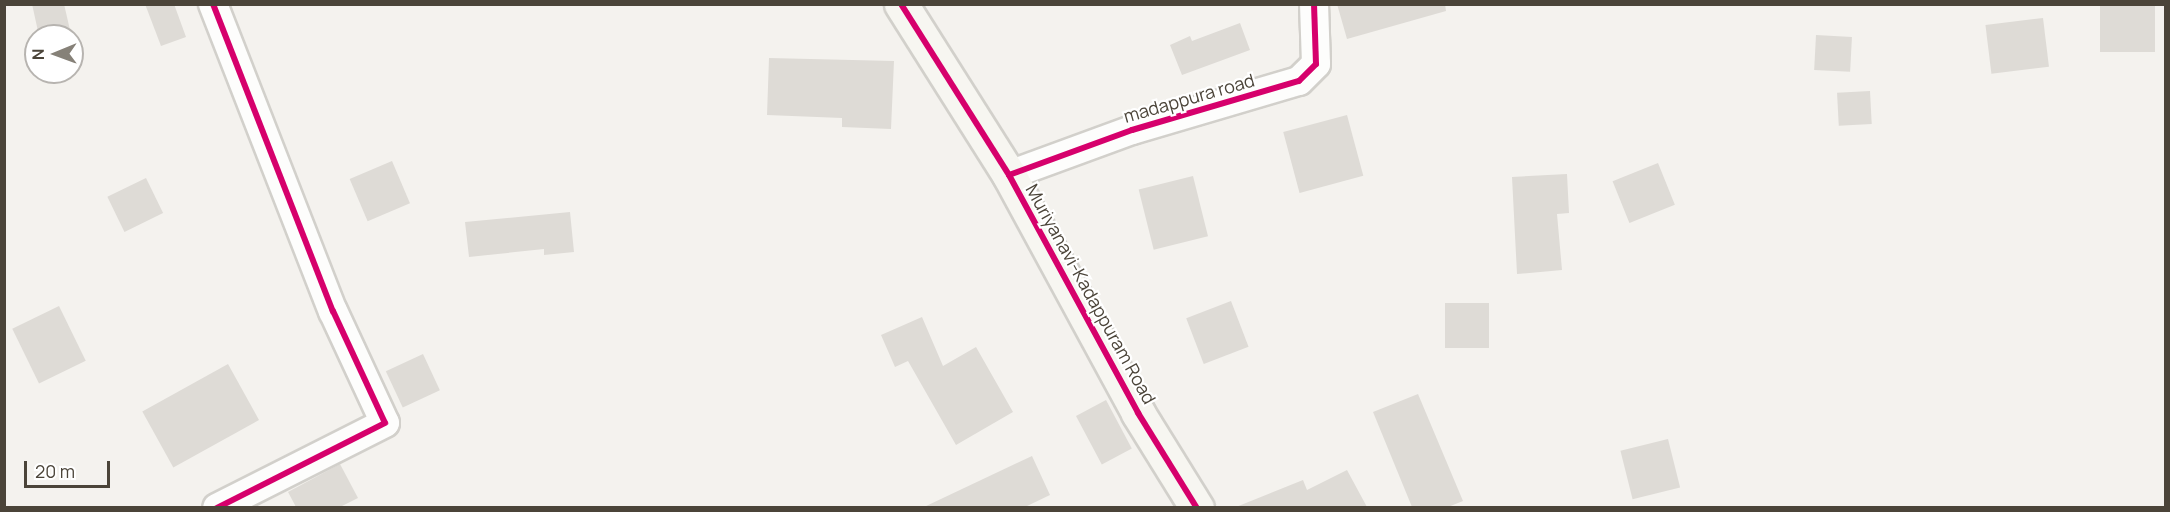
<!DOCTYPE html>
<html>
<head>
<meta charset="utf-8">
<style>
	body { margin:0 }
	#map { position:relative; width:2170px; height:512px; overflow:hidden; background:#f4f2ee; font-family:Manrope,sans-serif }
	div>[style] { position:absolute }
	.building>* { inset:0; background:#dedbd6; transform-origin:0 0 }
	.roads { filter:drop-shadow(2px 0 #d2d0cb) drop-shadow(-2px 0 #d2d0cb) drop-shadow(0 2px #d2d0cb) drop-shadow(0 -2px #d2d0cb) }
	.street>* { height:28px; margin:-14px; padding:0 14px; transform-origin:14px; border-radius:14px; background:#fdfdfc }
	.secondary>* { height:33px; margin:-16.5px; padding:0 16.5px; transform-origin:16.5px; border-radius:16.5px; background:#f7f6f1 }
	.cycleway>* { height:6px; margin:-3px; padding:0 3px; transform-origin:3px; border-radius:3px; background:#d6006c }
	span { translate:-50% -50%; white-space:nowrap; text-align:center; line-height:1.15; -webkit-text-stroke:4.5px #fff; paint-order:stroke }
	.street-label { font-size:18px; color:#4b4439 }
	.frame { position:absolute; inset:0; border:6px solid #4b4439; pointer-events:none }
	.north { position:absolute; left:24px; top:24px; width:60px; height:60px; box-sizing:border-box; background:#fff; border:2px solid #b7b4b0; border-radius:50%; rotate:269deg; font-size:16px; font-weight:700; line-height:24px; text-align:center; color:#4b4439 }
	.north::after { content:''; display:block; margin:auto; width:21px; height:27px; background:#868178; clip-path:polygon(50% 0,100% 100%,50% 72%,0 100%) }
	.scale { position:absolute; left:24px; top:461px; width:86px; height:27px; box-sizing:border-box; border:3px solid #4b4439; border-top:0; padding-left:8px; font-size:18px; line-height:21px; white-space:nowrap; color:#4b4439; -webkit-text-stroke:4px #fff; paint-order:stroke }
</style>
</head>
<body>
<div id="map">
	<div class="building">
		<div style="clip-path:polygon(32px 4px,64px 4px,70px 30px,39px 36px)"></div>
		<div style="clip-path:polygon(145px 4px,174px 4px,186px 37px,161px 46px)"></div>
		<div style="clip-path:polygon(1337px 4px,1445px 4px,1446px 11px,1347px 39px)"></div>
		<div style="left:2100px;top:4px;width:55px;height:48px"></div>
		<div style="left:2043px;top:18px;width:49px;height:58px;rotate:83deg"></div>
		<div style="clip-path:polygon(1240px 23px,1250px 50px,1182px 75px,1170px 45px,1190px 36px,1192px 41px)"></div>
		<div style="left:1816px;top:35px;width:36px;height:35px;rotate:3deg"></div>
		<div style="clip-path:polygon(769px 58px,894px 61px,891px 129px,842px 127px,842px 118px,767px 115px)"></div>
		<div style="left:1870px;top:91px;width:33px;height:33px;rotate:87deg"></div>
		<div style="left:1347px;top:115px;width:63px;height:66px;rotate:75deg"></div>
		<div style="left:392px;top:161px;width:46px;height:46px;rotate:67deg"></div>
		<div style="left:1658px;top:163px;width:45px;height:49px;rotate:68deg"></div>
		<div style="clip-path:polygon(1567px 174px,1569px 213px,1557px 214px,1562px 270px,1517px 274px,1512px 177px)"></div>
		<div style="left:1193px;top:176px;width:62px;height:56px;rotate:76deg"></div>
		<div style="left:146px;top:178px;width:39px;height:43px;rotate:64deg"></div>
		<div style="clip-path:polygon(570px 212px,574px 252px,544px 255px,544px 249px,469px 257px,465px 222px)"></div>
		<div style="left:1231px;top:301px;width:49px;height:48px;rotate:69deg"></div>
		<div style="left:1445px;top:303px;width:44px;height:45px"></div>
		<div style="left:59px;top:306px;width:61px;height:52px;rotate:64deg"></div>
		<div style="clip-path:polygon(922px 317px,943px 366px,976px 347px,1013px 412px,956px 445px,908px 361px,895px 367px,881px 335px)"></div>
		<div style="left:423px;top:354px;width:40px;height:41px;rotate:65deg"></div>
		<div style="left:228px;top:364px;width:64px;height:98px;rotate:61deg"></div>
		<div style="clip-path:polygon(1418px 394px,1463px 501px,1448px 507px,1412px 507px,1373px 412px)"></div>
		<div style="left:1106px;top:400px;width:55px;height:34px;rotate:62deg"></div>
		<div style="left:1668px;top:439px;width:50px;height:49px;rotate:76deg"></div>
		<div style="clip-path:polygon(1032px 456px,1050px 495px,1025px 507px,924px 507px)"></div>
		<div style="clip-path:polygon(340px 464px,358px 498px,340px 507px,296px 507px,288px 492px)"></div>
		<div style="clip-path:polygon(1347px 470px,1367px 507px,1236px 507px,1303px 480px,1307px 490px)"></div>
	</div>
	<div class="roads">
		<div class="street">
			<div style="left:213px;top:4px;width:330px;rotate:68.7deg"></div>
			<div style="left:333px;top:311px;width:123px;rotate:65.1deg"></div>
			<div style="left:385px;top:423px;width:188px;rotate:153.2deg"></div>
			<div style="left:1009px;top:175px;width:131px;rotate:-20.1deg"></div>
			<div style="left:1132px;top:130px;width:174px;rotate:-16.4deg"></div>
			<div style="left:1299px;top:81px;width:24px;rotate:-45deg"></div>
			<div style="left:1316px;top:64px;width:60px;rotate:-91.9deg"></div>
		</div>
		<div class="secondary">
			<div style="left:901px;top:4px;width:202px;rotate:57.7deg"></div>
			<div style="left:1009px;top:175px;width:271px;rotate:61.5deg"></div>
			<div style="left:1138px;top:413px;width:112px;rotate:58.2deg"></div>
		</div>
	</div>
	<div class="cycleway">
		<div style="left:213px;top:4px;width:330px;rotate:68.7deg"></div>
		<div style="left:333px;top:311px;width:123px;rotate:65.1deg"></div>
		<div style="left:385px;top:423px;width:188px;rotate:153.2deg"></div>
		<div style="left:901px;top:4px;width:202px;rotate:57.7deg"></div>
		<div style="left:1009px;top:175px;width:271px;rotate:61.5deg"></div>
		<div style="left:1138px;top:413px;width:112px;rotate:58.2deg"></div>
		<div style="left:1009px;top:175px;width:131px;rotate:-20.1deg"></div>
		<div style="left:1132px;top:130px;width:174px;rotate:-16.4deg"></div>
		<div style="left:1299px;top:81px;width:24px;rotate:-45deg"></div>
		<div style="left:1316px;top:64px;width:60px;rotate:-91.9deg"></div>
	</div>
	<div class="street-label">
		<span style="left:1189px;top:98px;rotate:-16deg">madappura road</span>
		<span style="left:1091px;top:294px;rotate:61deg">Muriyanavi-Kadappuram Road</span>
	</div>
	<div class="frame"></div>
	<div class="north">N</div>
	<div class="scale">20 m</div>
</div>
</body>
</html>
